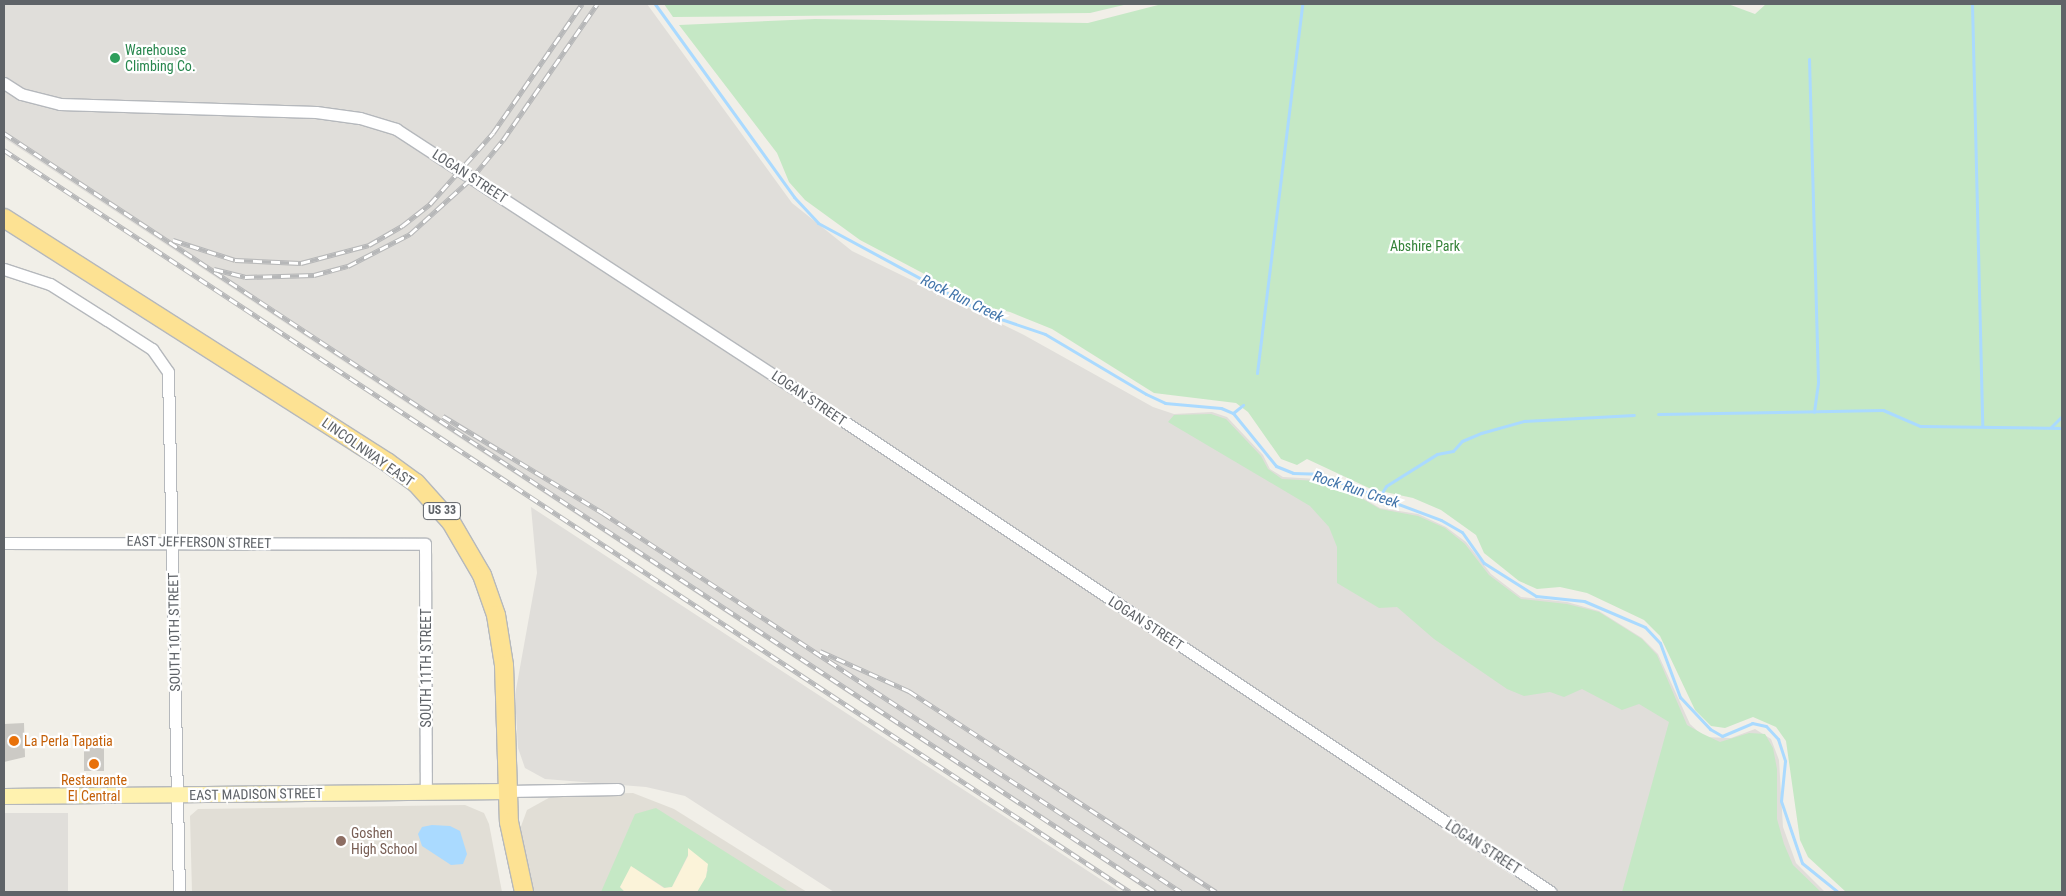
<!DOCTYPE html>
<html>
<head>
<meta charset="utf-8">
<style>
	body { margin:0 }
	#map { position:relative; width:2066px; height:896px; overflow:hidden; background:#f1efe8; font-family:"Roboto Condensed",sans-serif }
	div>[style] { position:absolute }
	.industrial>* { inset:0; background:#e0deda; transform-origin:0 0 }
	.education>* { inset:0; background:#e1ded6 }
	.green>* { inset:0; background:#c5e8c5 }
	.sand>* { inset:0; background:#fbf3d9 }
	.water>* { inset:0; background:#aadaff }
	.stream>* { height:3px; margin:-1.5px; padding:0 1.5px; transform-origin:1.5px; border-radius:1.5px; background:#aadaff }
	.building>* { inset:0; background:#cccac5; transform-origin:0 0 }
	.roads { filter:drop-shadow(1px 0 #b5b8bc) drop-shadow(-1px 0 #b5b8bc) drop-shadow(0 1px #b5b8bc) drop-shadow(0 -1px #b5b8bc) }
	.minor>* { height:11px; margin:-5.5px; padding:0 5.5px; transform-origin:5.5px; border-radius:5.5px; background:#fff }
	.major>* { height:15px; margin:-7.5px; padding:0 7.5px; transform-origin:7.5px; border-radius:7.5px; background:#fff2af }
	.highway>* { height:18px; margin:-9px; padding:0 9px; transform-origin:9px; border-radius:9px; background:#fde293 }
	.rail>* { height:5px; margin-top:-2.5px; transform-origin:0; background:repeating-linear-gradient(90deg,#fff 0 9px,#b6b7b8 0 18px); box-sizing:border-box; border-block:1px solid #b6b7b8 }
	.dots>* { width:14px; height:14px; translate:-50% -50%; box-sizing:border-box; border:2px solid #fff; border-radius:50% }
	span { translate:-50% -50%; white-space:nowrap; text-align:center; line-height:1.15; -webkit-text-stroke:4.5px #fff; paint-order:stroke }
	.shield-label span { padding:1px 4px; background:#fff; border:1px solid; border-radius:4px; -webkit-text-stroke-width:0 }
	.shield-label { font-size:12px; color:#5f6368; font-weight:700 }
	.leisure-label { font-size:14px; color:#27864d }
	.left { translate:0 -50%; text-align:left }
	.street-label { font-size:14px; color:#5f6368 }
	.park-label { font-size:14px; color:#348238 }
	.food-label { font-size:14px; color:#c56008 }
	.education-label { font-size:14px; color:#785e54 }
	.water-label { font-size:15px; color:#4174aa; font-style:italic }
	.frame { position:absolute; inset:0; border:5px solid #5f6368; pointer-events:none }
</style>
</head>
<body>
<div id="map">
	<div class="industrial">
		<div style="clip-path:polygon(4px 4px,647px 4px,792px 203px,852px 251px,1024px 335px,1153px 407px,1174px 414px,1212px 412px,1227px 417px,1263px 455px,1270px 469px,1283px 477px,1318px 479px,1349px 490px,1380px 508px,1418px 514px,1446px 527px,1466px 542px,1491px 574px,1521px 597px,1567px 602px,1599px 611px,1642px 638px,1658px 654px,1690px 724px,1704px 737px,1731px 738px,1755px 729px,1771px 739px,1779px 760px,1783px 827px,1796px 863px,1825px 892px,1150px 892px,4px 138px)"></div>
		<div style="clip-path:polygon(531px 507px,1120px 892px,834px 892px,685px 796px,646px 787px,545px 779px,525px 768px,518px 748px,515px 695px,537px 573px)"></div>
		<div style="left:4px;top:813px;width:64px;height:79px"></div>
	</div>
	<div class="education">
		<div style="clip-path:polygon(633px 793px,674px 809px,807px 892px,534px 892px,520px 829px,527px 810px,554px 795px)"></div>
		<div style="clip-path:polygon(465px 805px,484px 813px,489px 824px,502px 892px,192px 892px,190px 816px,198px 809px)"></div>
	</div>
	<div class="green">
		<div style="clip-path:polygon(664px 4px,1128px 4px,1090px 13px,673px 17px)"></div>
		<div style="clip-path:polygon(1162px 4px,1728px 4px,1755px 14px,1766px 4px,2062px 4px,2062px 892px,1846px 892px,1808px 857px,1800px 840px,1786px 741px,1776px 727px,1753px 717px,1725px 728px,1711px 726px,1695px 710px,1660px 636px,1644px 620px,1587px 593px,1560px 587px,1537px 589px,1519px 581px,1484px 553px,1476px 535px,1441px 510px,1413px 498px,1371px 489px,1307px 459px,1297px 465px,1281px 459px,1248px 412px,1236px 403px,1154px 393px,1052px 329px,1010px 312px,987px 307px,860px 240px,805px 200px,789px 182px,777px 153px,679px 25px,815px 19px,1088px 23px)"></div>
		<div style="clip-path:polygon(1211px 414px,1226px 419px,1261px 456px,1268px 469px,1282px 479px,1318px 481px,1349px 491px,1380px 509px,1418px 516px,1445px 528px,1465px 544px,1489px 575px,1521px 599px,1567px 604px,1599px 612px,1642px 639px,1657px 655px,1687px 725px,1703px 734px,1720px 742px,1749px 733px,1765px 734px,1773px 748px,1777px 769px,1777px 819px,1784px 844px,1793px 865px,1821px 892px,1622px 892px,1669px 722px,1639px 704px,1622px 710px,1582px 689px,1564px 697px,1550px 692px,1524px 696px,1507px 689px,1434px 639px,1397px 607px,1379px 608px,1337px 583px,1337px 547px,1329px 527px,1310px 506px,1168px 422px,1174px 415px)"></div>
		<div style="clip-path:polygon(656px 808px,789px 892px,697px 892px,708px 870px,688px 855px,672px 887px,665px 888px,634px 868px,620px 887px,625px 892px,601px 892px,635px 814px)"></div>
	</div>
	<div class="sand">
		<div style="clip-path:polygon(688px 848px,708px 864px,706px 877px,697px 892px,625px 892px,620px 887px,631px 866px,664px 888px,672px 887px,688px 856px)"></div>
	</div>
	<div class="water">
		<div style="clip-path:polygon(432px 825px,450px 826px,460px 831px,467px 854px,463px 864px,451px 865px,422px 846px,418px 834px,422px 827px)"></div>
	</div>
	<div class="stream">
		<div style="left:655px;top:4px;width:238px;rotate:54.2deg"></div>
		<div style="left:794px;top:197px;width:35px;rotate:47deg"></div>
		<div style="left:818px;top:223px;width:191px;rotate:28.4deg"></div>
		<div style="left:986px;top:314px;width:62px;rotate:18.7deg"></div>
		<div style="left:1045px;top:334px;width:117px;rotate:30.7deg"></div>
		<div style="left:1146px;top:394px;width:21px;rotate:25deg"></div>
		<div style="left:1165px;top:403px;width:56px;rotate:5.1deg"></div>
		<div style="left:1221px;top:408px;width:13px;rotate:23deg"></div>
		<div style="left:1233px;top:413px;width:68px;rotate:50.9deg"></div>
		<div style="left:1276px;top:466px;width:18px;rotate:22deg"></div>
		<div style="left:1293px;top:473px;width:25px;rotate:2deg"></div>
		<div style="left:1318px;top:474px;width:131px;rotate:20.5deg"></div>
		<div style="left:1441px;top:520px;width:24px;rotate:30deg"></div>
		<div style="left:1462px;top:532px;width:38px;rotate:55deg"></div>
		<div style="left:1484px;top:563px;width:62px;rotate:32.4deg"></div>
		<div style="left:1536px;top:596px;width:48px;rotate:5.9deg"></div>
		<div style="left:1584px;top:601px;width:66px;rotate:23.1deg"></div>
		<div style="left:1645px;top:627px;width:22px;rotate:47deg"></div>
		<div style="left:1660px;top:643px;width:58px;rotate:69.7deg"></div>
		<div style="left:1680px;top:697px;width:44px;rotate:46.8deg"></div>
		<div style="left:1710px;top:729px;width:14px;rotate:30deg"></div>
		<div style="left:1722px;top:736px;width:33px;rotate:-23deg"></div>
		<div style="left:1752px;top:723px;width:14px;rotate:12deg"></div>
		<div style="left:1766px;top:726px;width:18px;rotate:47deg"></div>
		<div style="left:1778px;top:739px;width:23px;rotate:72deg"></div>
		<div style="left:1785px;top:761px;width:40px;rotate:95.7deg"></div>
		<div style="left:1781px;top:801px;width:65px;rotate:71.3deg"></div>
		<div style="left:1802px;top:863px;width:46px;rotate:38.9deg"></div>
		<div style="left:1972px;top:4px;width:422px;rotate:88.6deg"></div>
		<div style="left:1809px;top:59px;width:324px;rotate:88.4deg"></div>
		<div style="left:1818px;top:383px;width:29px;rotate:98deg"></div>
		<div style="left:1257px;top:373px;width:372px;rotate:-83deg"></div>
		<div style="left:1233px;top:413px;width:13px;rotate:-39deg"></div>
		<div style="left:1658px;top:414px;width:225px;rotate:-1deg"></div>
		<div style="left:1883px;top:410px;width:40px;rotate:23.4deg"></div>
		<div style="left:1920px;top:426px;width:142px;rotate:0.8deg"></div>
		<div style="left:2051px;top:427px;width:16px;rotate:-45deg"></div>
		<div style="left:1378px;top:499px;width:15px;rotate:-58deg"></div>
		<div style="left:1386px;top:486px;width:60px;rotate:-32.1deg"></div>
		<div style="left:1437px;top:454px;width:16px;rotate:-11deg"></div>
		<div style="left:1453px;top:451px;width:13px;rotate:-48deg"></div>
		<div style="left:1462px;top:441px;width:21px;rotate:-23deg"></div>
		<div style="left:1481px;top:433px;width:45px;rotate:-15.6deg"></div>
		<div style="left:1524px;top:421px;width:110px;rotate:-3.1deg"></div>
	</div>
	<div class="building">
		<div style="clip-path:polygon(24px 723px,25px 757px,4px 762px,4px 724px)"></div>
		<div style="left:84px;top:747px;width:20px;height:24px"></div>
	</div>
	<div class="roads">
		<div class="minor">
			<div style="left:4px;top:83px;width:20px;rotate:33deg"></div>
			<div style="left:21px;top:94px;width:40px;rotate:14.4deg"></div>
			<div style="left:60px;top:104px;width:256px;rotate:1.8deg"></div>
			<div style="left:316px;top:112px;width:44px;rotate:7.8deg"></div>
			<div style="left:360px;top:118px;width:38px;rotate:17deg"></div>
			<div style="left:396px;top:129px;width:475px;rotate:33.1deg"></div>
			<div style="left:794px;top:388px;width:909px;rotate:33.66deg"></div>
			<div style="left:4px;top:269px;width:48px;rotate:18.1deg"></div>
			<div style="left:50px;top:284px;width:67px;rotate:32.3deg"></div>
			<div style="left:107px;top:320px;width:54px;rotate:32.8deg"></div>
			<div style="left:152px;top:349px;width:28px;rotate:55deg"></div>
			<div style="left:168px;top:372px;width:520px;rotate:88.79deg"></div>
			<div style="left:4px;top:543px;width:421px;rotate:0.1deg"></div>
			<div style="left:425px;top:544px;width:248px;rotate:89.8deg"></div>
			<div style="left:508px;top:791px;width:110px;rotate:-1deg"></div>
		</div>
		<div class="major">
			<div style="left:4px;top:796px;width:504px;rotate:-0.57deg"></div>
		</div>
		<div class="highway">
			<div style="left:4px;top:218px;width:454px;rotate:32.5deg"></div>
			<div style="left:387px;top:462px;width:36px;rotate:36deg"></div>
			<div style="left:416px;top:483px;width:52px;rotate:48.1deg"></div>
			<div style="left:451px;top:522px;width:61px;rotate:59.7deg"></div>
			<div style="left:482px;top:575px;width:42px;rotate:70.7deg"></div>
			<div style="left:496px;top:615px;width:51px;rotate:80.9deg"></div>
			<div style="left:504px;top:665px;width:157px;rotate:88.2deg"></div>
			<div style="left:509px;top:822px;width:72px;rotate:77.9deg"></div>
		</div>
	</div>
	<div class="rail">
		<div style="left:4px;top:133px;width:1379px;rotate:33.4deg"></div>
		<div style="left:4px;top:150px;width:1348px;rotate:33.38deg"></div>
		<div style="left:173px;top:240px;width:65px;rotate:17.9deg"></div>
		<div style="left:235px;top:260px;width:66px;rotate:2.6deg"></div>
		<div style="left:301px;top:263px;width:70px;rotate:-14.8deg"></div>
		<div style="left:369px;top:245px;width:38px;rotate:-30deg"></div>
		<div style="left:402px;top:226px;width:36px;rotate:-38deg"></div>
		<div style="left:430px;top:204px;width:95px;rotate:-48.4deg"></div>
		<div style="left:493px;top:133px;width:157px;rotate:-55.4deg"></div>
		<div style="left:214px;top:269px;width:32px;rotate:14deg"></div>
		<div style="left:245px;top:277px;width:69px;rotate:-1.7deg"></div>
		<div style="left:314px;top:275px;width:35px;rotate:-15deg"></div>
		<div style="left:348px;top:266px;width:70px;rotate:-27.3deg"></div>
		<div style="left:410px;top:234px;width:84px;rotate:-42.1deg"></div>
		<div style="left:472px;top:178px;width:49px;rotate:-50.8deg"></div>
		<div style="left:503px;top:140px;width:165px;rotate:-55.3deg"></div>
		<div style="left:443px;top:416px;width:187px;rotate:31.2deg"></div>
		<div style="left:603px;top:513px;width:691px;rotate:33.25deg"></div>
		<div style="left:820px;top:651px;width:98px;rotate:24.2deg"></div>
		<div style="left:909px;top:691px;width:367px;rotate:33.2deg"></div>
	</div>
	<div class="dots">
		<div style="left:115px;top:58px;background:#2e9e5b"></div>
		<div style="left:14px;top:741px;background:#e8710a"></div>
		<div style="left:94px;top:764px;background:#e8710a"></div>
		<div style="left:341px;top:841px;background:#8d6e63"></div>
	</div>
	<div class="shield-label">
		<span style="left:442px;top:511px">US 33</span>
	</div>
	<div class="leisure-label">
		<span class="left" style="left:125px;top:58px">Warehouse<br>Climbing Co.</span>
	</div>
	<div class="street-label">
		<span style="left:470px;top:176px;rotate:33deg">LOGAN STREET</span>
		<span style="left:809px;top:398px;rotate:34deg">LOGAN STREET</span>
		<span style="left:368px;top:452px;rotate:35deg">LINCOLNWAY EAST</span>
		<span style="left:199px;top:542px;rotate:1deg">EAST JEFFERSON STREET</span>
		<span style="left:1146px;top:623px;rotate:33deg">LOGAN STREET</span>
		<span style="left:174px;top:632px;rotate:-91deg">SOUTH 10TH STREET</span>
		<span style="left:426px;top:668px;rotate:-90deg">SOUTH 11TH STREET</span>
		<span style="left:256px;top:794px;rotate:-1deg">EAST MADISON STREET</span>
		<span style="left:1483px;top:847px;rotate:33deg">LOGAN STREET</span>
	</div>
	<div class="park-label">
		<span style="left:1425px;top:246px">Abshire Park</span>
	</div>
	<div class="food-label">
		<span class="left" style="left:24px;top:741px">La Perla Tapatia</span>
		<span style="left:94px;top:788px">Restaurante<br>El Central</span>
	</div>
	<div class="education-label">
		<span class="left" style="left:351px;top:841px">Goshen<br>High School</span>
	</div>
	<div class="water-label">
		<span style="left:962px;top:299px;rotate:26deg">Rock Run Creek</span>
		<span style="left:1356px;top:490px;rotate:18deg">Rock Run Creek</span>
	</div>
	<div class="frame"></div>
</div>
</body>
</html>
